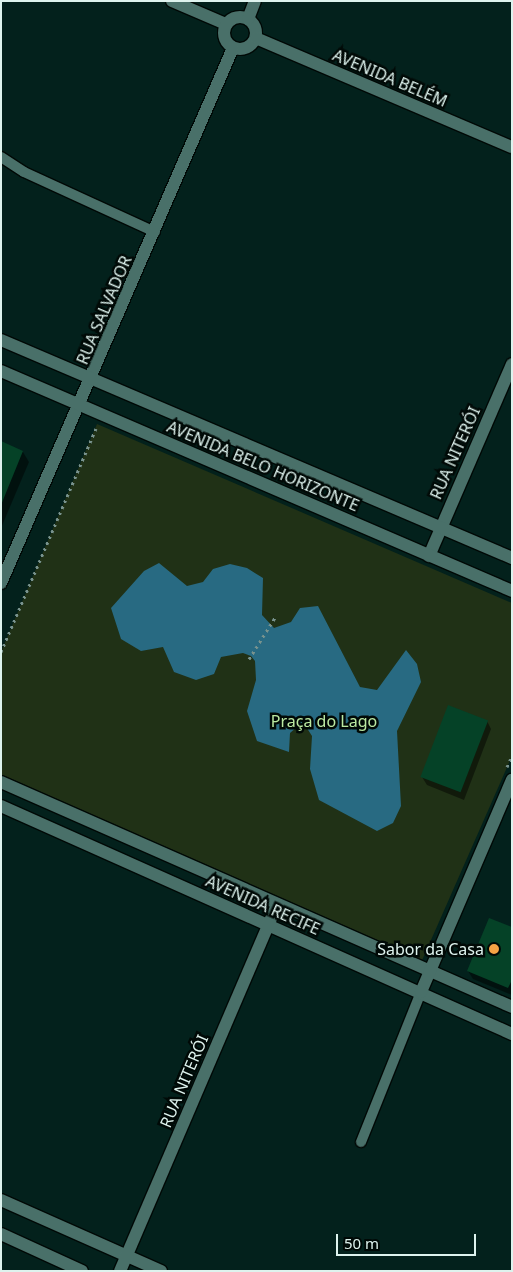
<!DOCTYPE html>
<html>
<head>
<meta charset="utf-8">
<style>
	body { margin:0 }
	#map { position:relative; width:513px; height:1272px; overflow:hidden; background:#03211c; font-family:"Noto Sans",sans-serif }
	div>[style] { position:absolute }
	.green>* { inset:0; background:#203116 }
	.water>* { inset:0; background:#286a82 }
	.shadow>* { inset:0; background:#0007 }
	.building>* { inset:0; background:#054227; transform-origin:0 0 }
	.path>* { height:3px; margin-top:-1.5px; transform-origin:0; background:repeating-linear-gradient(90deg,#79938e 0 2.5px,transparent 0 6.5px) }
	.roads { filter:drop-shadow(1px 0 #000906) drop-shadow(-1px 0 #000906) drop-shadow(0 1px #000906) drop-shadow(0 -1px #000906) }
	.lane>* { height:10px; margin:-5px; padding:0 5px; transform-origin:5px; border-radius:5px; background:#497069 }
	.street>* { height:12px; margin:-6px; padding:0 6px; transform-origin:6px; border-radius:6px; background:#497069 }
	.street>.ring { margin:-6px; padding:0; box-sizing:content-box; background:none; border:12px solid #497069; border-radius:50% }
	.secondary>* { height:12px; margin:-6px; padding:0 6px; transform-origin:6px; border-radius:6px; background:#497069 }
	.dots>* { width:14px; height:14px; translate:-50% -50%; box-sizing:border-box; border:2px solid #000906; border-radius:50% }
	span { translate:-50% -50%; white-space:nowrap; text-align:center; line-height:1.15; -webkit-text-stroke:5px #000906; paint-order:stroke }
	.street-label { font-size:16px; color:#def3ee }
	.park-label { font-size:16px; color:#bbe9a2 }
	.poi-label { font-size:16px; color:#def3ee }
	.right { translate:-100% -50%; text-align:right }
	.frame { position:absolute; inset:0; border:2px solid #def3ee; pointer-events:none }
	.scale { position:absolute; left:336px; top:1234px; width:140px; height:22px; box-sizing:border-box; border:2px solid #def3ee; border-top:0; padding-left:6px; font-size:15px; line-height:18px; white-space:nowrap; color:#def3ee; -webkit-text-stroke:4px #000906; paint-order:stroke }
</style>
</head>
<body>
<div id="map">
	<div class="green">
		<div style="clip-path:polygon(97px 424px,512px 603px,512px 756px,420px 965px,1px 778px,1px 652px)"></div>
	</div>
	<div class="water">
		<div style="clip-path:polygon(159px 563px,187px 586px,203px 582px,213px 569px,230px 564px,247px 568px,263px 578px,262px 615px,274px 628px,291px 622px,300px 608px,318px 606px,360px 687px,377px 690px,406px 650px,417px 664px,421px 682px,397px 731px,401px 806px,393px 823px,377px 831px,319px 800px,310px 769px,312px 736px,303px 722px,290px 733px,289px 752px,257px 741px,247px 711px,256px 680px,255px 661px,251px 656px,243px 653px,221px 657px,214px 674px,196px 680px,174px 672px,163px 647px,141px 651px,121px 639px,111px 608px,144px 571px)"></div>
	</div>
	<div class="shadow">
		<div style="clip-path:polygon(1px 443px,23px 452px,29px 462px,1px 528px)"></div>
		<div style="clip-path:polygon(449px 706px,487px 721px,491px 729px,464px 800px,427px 785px,422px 777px)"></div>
		<div style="clip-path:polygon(512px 929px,512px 995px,473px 979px,468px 971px)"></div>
	</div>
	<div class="building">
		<div style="clip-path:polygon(1px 441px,23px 451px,1px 505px)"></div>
		<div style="left:448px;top:705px;width:43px;height:77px;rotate:21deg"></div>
		<div style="clip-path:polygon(489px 918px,512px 927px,512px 980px,508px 988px,467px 971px)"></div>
	</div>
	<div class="path">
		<div style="left:1px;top:652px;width:243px;rotate:-67deg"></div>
		<div style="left:249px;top:659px;width:51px;rotate:-57.9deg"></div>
		<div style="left:507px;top:767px;width:12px;rotate:-66deg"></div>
	</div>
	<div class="roads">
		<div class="lane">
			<div style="left:1px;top:157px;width:27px;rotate:33deg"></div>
			<div style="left:24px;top:172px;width:144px;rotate:24.6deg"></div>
			<div style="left:361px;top:1142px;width:162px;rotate:-68.2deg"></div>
		</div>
		<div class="street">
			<div style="left:172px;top:1px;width:59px;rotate:23.1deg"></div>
			<div class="ring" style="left:224px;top:17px;width:20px;height:20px"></div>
			<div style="left:248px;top:19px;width:19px;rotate:-69deg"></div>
			<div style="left:256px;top:38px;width:278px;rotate:23.1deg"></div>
			<div style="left:429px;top:556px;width:209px;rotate:-66.6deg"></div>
			<div style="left:1px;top:583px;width:583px;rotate:-66.56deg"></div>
			<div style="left:1px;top:782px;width:558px;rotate:23.76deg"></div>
			<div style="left:1px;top:806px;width:560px;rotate:24.05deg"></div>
			<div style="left:421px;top:992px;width:231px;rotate:-66.8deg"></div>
			<div style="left:1px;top:1200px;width:175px;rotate:23.9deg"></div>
			<div style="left:1px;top:1234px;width:89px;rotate:24.6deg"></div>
			<div style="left:120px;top:1271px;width:399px;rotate:-66.8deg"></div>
		</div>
		<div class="secondary">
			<div style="left:1px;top:340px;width:556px;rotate:23.1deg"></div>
			<div style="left:1px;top:371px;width:556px;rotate:23.29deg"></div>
		</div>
	</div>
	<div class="dots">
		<div style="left:494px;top:949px;background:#f5a345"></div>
	</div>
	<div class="street-label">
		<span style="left:390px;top:78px;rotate:23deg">AVENIDA BELÉM</span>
		<span style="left:104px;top:310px;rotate:-67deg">RUA SALVADOR</span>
		<span style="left:455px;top:453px;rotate:-66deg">RUA NITERÓI</span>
		<span style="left:263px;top:466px;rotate:23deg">AVENIDA BELO HORIZONTE</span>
		<span style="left:263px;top:905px;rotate:24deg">AVENIDA RECIFE</span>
		<span style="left:184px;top:1081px;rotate:-67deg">RUA NITERÓI</span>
	</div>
	<div class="park-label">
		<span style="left:324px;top:721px">Praça do Lago</span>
	</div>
	<div class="poi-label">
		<span class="right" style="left:484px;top:949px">Sabor da Casa</span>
	</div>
	<div class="frame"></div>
	<div class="scale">50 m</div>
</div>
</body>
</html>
